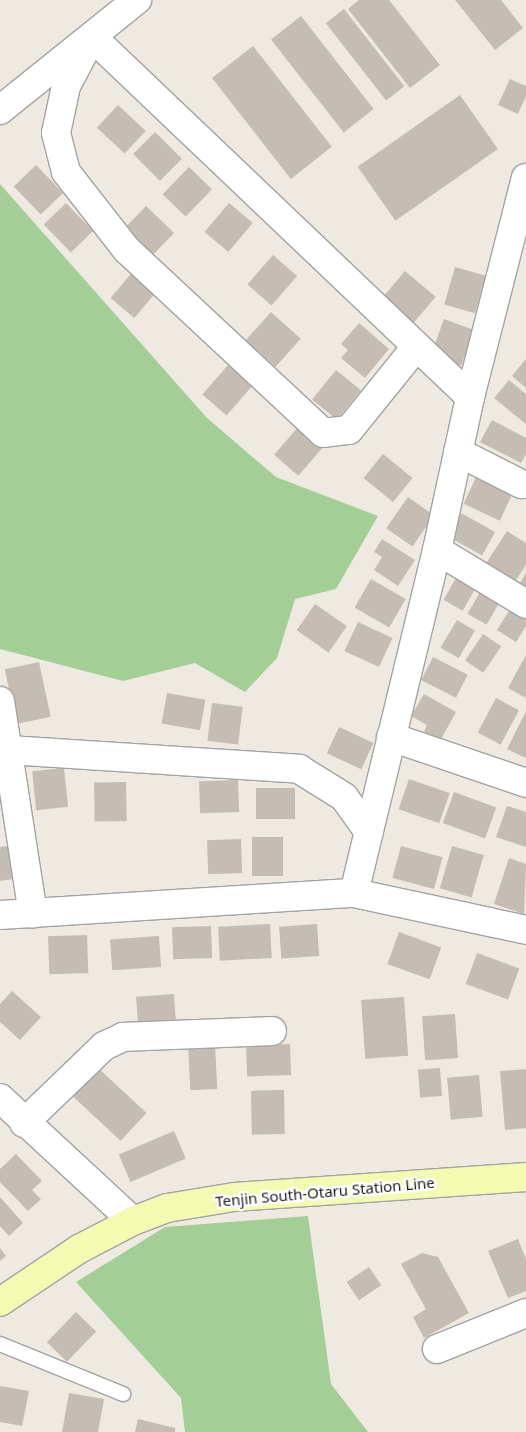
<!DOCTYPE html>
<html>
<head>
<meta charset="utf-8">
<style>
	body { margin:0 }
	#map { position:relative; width:526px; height:1432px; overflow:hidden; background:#eeeae1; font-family:"Noto Sans",sans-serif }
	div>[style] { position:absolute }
	.forest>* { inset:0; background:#a3ce95 }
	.building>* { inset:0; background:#c5bcb4; transform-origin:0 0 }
	.roads { filter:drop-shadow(1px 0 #a3a3a3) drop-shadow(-1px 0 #a3a3a3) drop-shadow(0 1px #a3a3a3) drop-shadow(0 -1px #a3a3a3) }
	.service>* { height:14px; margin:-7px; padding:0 7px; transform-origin:7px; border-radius:7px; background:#fff }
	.minor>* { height:28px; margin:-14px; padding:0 14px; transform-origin:14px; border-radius:14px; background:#fff }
	.secondary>* { height:28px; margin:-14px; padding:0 14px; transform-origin:14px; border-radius:14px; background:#f3fab2 }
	span { translate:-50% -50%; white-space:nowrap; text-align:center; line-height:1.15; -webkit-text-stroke:5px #fff; paint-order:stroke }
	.street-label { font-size:15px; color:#1c1c1c }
</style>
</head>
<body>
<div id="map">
	<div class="forest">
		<div style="clip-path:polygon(0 184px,207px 418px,276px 477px,378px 516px,336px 589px,295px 599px,277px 658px,245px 692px,195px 663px,123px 681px,0 649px)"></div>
		<div style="clip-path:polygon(308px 1216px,331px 1384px,368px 1432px,185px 1432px,181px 1398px,76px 1282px,165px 1227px)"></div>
	</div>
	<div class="building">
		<div style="clip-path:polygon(359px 0,389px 0,440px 65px,410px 88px,348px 9px)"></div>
		<div style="clip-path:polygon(455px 0,501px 0,523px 28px,495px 50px)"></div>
		<div style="left:344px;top:9px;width:98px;height:23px;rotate:52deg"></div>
		<div style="left:301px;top:16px;width:118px;height:38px;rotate:52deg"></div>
		<div style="left:253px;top:46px;width:128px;height:52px;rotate:52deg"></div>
		<div style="clip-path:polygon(510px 79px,526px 86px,526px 96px,518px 114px,498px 105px)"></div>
		<div style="left:460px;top:95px;width:66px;height:125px;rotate:55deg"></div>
		<div style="left:118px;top:105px;width:38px;height:31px;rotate:43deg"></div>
		<div style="left:155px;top:132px;width:38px;height:31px;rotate:45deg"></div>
		<div style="left:36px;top:165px;width:39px;height:31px;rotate:46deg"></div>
		<div style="left:189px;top:167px;width:32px;height:38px;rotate:44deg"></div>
		<div style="left:66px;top:203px;width:39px;height:31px;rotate:46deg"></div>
		<div style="left:229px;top:203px;width:31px;height:38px;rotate:40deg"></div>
		<div style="left:146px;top:206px;width:39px;height:32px;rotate:44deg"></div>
		<div style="left:273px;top:255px;width:32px;height:39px;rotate:41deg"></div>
		<div style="left:455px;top:267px;width:32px;height:39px;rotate:16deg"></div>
		<div style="left:135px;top:269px;width:31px;height:38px;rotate:40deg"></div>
		<div style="left:405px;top:271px;width:40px;height:37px;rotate:40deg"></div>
		<div style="left:271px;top:312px;width:40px;height:38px;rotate:42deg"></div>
		<div style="left:444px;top:319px;width:32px;height:38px;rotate:20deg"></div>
		<div style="clip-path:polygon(359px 323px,389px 349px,365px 378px,341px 358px,348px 350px,341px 344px)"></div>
		<div style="clip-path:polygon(526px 359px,526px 388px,512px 376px)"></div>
		<div style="left:228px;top:365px;width:32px;height:39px;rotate:41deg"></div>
		<div style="left:336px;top:370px;width:32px;height:38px;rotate:39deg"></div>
		<div style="clip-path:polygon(509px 380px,526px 394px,526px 424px,494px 398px)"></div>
		<div style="clip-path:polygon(492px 420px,526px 438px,526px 454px,521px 463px,480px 442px)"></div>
		<div style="left:299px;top:426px;width:32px;height:38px;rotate:41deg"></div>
		<div style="left:383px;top:454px;width:38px;height:31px;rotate:39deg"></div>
		<div style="left:478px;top:473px;width:40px;height:34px;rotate:25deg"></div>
		<div style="left:408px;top:497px;width:32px;height:38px;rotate:35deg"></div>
		<div style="left:461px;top:513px;width:39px;height:27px;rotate:29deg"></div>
		<div style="clip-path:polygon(507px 531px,526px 543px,526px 565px,514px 583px,485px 565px)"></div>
		<div style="clip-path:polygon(382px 539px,415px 560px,398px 586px,374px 570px,382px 557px,374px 552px)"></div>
		<div style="left:459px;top:573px;width:22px;height:31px;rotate:30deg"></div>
		<div style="clip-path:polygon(526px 573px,526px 587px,520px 583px)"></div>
		<div style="left:371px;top:579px;width:40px;height:33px;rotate:30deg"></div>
		<div style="left:483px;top:587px;width:22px;height:31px;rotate:30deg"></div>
		<div style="clip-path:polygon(514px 603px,526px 611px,526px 626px,516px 642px,497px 630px)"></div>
		<div style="left:315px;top:604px;width:39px;height:32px;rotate:35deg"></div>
		<div style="left:457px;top:620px;width:21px;height:32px;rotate:31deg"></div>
		<div style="left:358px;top:622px;width:38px;height:32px;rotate:25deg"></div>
		<div style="left:483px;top:634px;width:22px;height:32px;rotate:34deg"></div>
		<div style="clip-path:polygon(526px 655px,526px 698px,508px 688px)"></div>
		<div style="left:433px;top:657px;width:39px;height:26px;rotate:27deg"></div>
		<div style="left:39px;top:662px;width:56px;height:35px;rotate:78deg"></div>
		<div style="left:167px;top:693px;width:39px;height:31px;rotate:10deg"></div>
		<div style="clip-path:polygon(424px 694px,456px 712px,440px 741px,424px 732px,427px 725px,411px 716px)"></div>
		<div style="left:496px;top:698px;width:26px;height:39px;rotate:28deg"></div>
		<div style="left:212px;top:703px;width:31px;height:38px;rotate:7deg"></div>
		<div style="clip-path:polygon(526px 711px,526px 758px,507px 749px)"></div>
		<div style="left:339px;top:727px;width:38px;height:29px;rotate:25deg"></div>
		<div style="left:64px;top:768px;width:39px;height:32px;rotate:84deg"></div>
		<div style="left:409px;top:779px;width:43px;height:32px;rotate:19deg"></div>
		<div style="left:238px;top:780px;width:32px;height:39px;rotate:88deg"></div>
		<div style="left:126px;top:782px;width:39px;height:32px;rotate:89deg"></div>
		<div style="left:256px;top:788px;width:39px;height:31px"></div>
		<div style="left:454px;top:792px;width:45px;height:33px;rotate:20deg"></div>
		<div style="clip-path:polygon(507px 806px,526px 812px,526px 847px,496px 837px)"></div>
		<div style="left:252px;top:837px;width:31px;height:39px"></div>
		<div style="left:241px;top:839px;width:34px;height:34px;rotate:88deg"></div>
		<div style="clip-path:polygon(9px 846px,13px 879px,0 881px,0 847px)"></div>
		<div style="left:401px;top:846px;width:43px;height:33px;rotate:15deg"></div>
		<div style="left:452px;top:846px;width:33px;height:44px;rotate:16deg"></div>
		<div style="clip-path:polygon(509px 858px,526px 864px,524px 914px,494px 904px)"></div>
		<div style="left:270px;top:924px;width:34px;height:52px;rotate:87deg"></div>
		<div style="left:317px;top:924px;width:32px;height:38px;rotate:86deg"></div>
		<div style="left:211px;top:926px;width:32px;height:39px;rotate:88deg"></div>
		<div style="left:399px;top:932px;width:45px;height:34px;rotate:20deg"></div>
		<div style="left:87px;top:935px;width:38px;height:39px;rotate:88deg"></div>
		<div style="left:159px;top:936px;width:31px;height:49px;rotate:86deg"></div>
		<div style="left:477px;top:953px;width:45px;height:33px;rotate:20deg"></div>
		<div style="clip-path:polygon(12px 991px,41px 1017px,20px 1040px,0 1022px,0 1004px)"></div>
		<div style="left:174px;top:994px;width:32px;height:38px;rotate:86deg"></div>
		<div style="left:404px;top:997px;width:59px;height:43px;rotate:86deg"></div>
		<div style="left:455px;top:1014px;width:44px;height:33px;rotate:86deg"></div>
		<div style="left:290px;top:1044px;width:31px;height:44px;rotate:88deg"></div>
		<div style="left:215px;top:1045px;width:44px;height:27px;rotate:87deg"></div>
		<div style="left:96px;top:1066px;width:69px;height:38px;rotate:43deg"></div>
		<div style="left:440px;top:1068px;width:28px;height:22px;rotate:86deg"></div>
		<div style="clip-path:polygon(526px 1069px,526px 1128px,505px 1130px,500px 1071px)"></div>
		<div style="left:479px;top:1075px;width:42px;height:32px;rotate:85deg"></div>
		<div style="left:284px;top:1090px;width:44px;height:33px;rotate:89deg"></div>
		<div style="left:174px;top:1131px;width:30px;height:60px;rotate:67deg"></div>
		<div style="clip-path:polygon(16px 1154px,42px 1181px,32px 1190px,41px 1199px,28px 1211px,0 1182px,0 1169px)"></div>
		<div style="clip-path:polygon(0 1197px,23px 1223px,9px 1236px,0 1226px)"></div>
		<div style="clip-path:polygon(518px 1239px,526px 1259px,526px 1291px,508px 1298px,488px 1251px)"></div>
		<div style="clip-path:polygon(0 1248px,6px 1256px,0 1261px)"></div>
		<div style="clip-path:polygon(422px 1253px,438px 1257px,469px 1313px,424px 1338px,413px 1317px,426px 1309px,401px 1264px)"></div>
		<div style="left:369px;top:1267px;width:22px;height:27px;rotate:56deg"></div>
		<div style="left:76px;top:1312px;width:28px;height:42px;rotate:44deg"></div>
		<div style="clip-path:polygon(0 1386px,29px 1391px,22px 1426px,0 1422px)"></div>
		<div style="clip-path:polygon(69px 1393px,104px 1399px,98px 1432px,62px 1432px)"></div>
		<div style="clip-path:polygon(138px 1419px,175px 1428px,175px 1432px,135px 1432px)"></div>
	</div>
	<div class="roads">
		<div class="service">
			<div style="left:0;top:1344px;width:133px;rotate:22.1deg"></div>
		</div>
		<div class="minor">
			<div style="left:92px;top:37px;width:55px;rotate:118deg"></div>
			<div style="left:66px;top:86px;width:48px;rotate:102deg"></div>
			<div style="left:56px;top:133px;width:40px;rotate:75.6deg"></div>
			<div style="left:66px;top:172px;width:99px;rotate:52deg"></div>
			<div style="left:127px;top:250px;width:268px;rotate:43deg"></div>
			<div style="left:323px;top:433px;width:26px;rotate:-7deg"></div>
			<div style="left:349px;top:430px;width:107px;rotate:-51.1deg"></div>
			<div style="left:92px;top:37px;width:522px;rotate:43.6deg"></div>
			<div style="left:0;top:110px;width:176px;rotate:-38.8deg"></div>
			<div style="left:458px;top:452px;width:71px;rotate:26.9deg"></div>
			<div style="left:437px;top:550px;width:104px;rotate:31.2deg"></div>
			<div style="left:0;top:701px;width:215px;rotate:81.2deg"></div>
			<div style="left:391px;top:737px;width:143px;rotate:18.8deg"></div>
			<div style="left:9px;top:750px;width:291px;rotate:3.7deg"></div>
			<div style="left:299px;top:769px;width:53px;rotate:31.9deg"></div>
			<div style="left:344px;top:797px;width:43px;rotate:54.5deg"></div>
			<div style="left:354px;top:893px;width:353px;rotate:-76.4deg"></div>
			<div style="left:437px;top:550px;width:157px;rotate:-77.8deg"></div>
			<div style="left:470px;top:397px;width:226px;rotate:-75.7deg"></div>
			<div style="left:0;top:915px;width:355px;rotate:-3.6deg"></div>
			<div style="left:354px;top:893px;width:176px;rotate:12.1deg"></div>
			<div style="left:0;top:1098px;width:181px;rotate:42.8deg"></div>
			<div style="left:24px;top:1123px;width:111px;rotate:-43.9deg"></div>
			<div style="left:104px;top:1046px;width:21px;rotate:-25deg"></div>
			<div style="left:123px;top:1037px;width:149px;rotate:-2.3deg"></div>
			<div style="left:437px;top:1349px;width:96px;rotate:-22deg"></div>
		</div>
		<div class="secondary">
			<div style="left:0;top:1302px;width:95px;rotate:-33.9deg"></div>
			<div style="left:79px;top:1249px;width:61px;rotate:-27.4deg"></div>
			<div style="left:133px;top:1221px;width:36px;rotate:-21deg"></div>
			<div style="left:167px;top:1208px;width:68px;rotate:-9.3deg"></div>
			<div style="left:234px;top:1197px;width:293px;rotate:-3.9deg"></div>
		</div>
	</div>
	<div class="street-label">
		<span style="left:325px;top:1192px;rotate:-5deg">Tenjin South-Otaru Station Line</span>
	</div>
</div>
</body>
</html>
